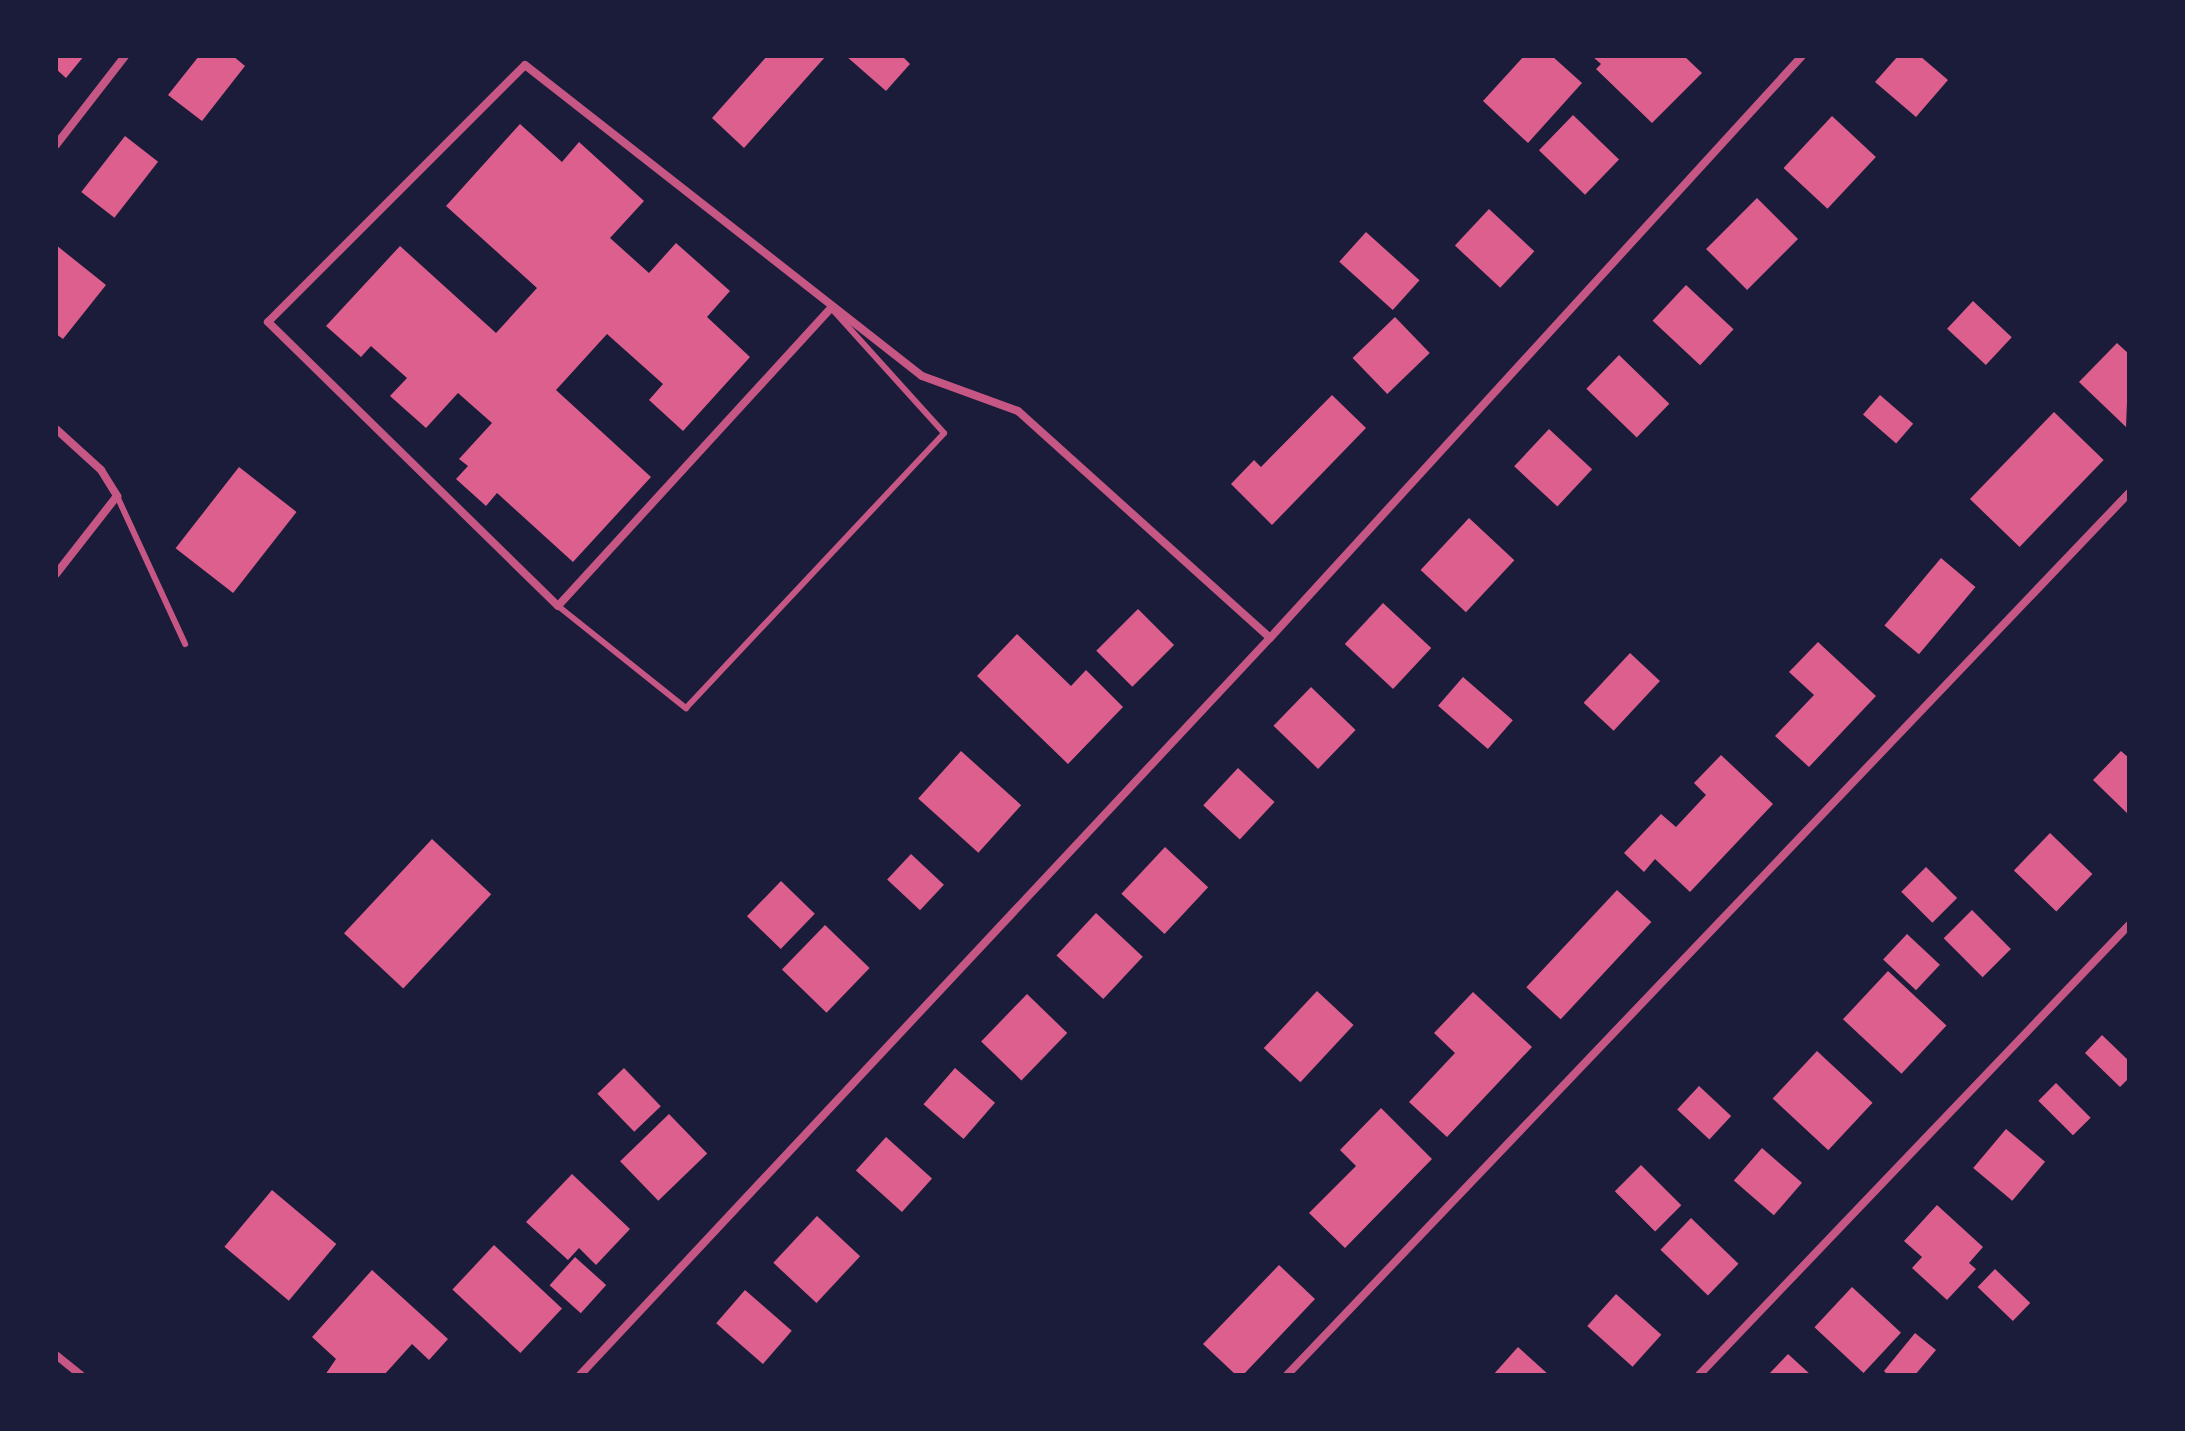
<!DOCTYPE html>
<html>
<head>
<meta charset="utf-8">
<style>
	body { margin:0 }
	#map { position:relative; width:2185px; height:1431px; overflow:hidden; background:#1b1b3a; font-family:Overpass,sans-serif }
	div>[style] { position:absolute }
	.building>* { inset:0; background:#dd5f8e; transform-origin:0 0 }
	.service>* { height:6px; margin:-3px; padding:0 3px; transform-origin:3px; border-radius:3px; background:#c65784 }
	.minor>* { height:8px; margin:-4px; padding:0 4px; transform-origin:4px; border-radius:4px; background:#c65784 }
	span { translate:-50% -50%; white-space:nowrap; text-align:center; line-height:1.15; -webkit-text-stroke:6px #1b1b3a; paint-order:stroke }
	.frame { position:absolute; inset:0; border:58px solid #1b1b3a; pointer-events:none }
</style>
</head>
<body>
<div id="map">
	<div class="building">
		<div style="clip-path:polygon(56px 56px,84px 56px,66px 78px,56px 69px)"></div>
		<div style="clip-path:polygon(199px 56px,233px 56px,245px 66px,202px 121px,168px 95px)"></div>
		<div style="clip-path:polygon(767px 56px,826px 56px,744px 148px,712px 118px)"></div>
		<div style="clip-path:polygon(846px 56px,902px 56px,910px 64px,886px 91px)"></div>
		<div style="clip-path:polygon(1524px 56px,1552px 56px,1582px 83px,1528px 143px,1483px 101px)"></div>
		<div style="clip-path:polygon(1592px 56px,1684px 56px,1702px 73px,1652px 123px,1596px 69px,1601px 64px)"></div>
		<div style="clip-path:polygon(1898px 56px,1920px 56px,1948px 80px,1916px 117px,1875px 82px)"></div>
		<div style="left:1573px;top:115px;width:64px;height:49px;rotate:44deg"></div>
		<div style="left:1832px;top:116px;width:60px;height:71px;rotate:43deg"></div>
		<div style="clip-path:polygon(520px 124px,562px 162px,579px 142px,644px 201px,610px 238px,649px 273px,676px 243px,730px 291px,707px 317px,750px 357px,683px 431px,649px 400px,663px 384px,607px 334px,556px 390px,651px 477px,573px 562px,497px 493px,486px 506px,456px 479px,468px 466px,459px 459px,492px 423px,458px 393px,426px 428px,390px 396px,407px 378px,371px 346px,361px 357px,326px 326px,400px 246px,496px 333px,537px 288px,446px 206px)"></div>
		<div style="left:125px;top:136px;width:42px;height:71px;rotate:38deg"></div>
		<div style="left:1757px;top:198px;width:58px;height:72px;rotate:45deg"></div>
		<div style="left:1489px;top:209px;width:62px;height:50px;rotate:43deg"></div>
		<div style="left:1366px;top:232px;width:72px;height:40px;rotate:42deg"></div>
		<div style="clip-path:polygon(56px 245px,106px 285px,63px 339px,56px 334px)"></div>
		<div style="left:1686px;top:285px;width:65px;height:49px;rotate:43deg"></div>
		<div style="left:1973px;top:301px;width:53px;height:38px;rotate:43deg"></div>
		<div style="left:1395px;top:317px;width:50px;height:59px;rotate:46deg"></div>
		<div style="clip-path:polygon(2117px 343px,2129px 354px,2126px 427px,2079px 382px)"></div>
		<div style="left:1619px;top:355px;width:70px;height:47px;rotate:44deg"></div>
		<div style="clip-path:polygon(1332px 395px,1366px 428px,1272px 525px,1231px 484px,1254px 460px,1261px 467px)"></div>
		<div style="left:1880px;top:395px;width:44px;height:26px;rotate:41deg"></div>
		<div style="left:2054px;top:412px;width:69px;height:121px;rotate:44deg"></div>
		<div style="left:1549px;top:429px;width:59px;height:51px;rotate:43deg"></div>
		<div style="left:239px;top:467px;width:73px;height:103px;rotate:38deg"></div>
		<div style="left:1469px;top:518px;width:62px;height:71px;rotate:43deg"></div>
		<div style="left:1941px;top:558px;width:45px;height:88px;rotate:40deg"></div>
		<div style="left:1383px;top:603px;width:66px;height:56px;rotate:43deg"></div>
		<div style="left:1138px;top:609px;width:51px;height:59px;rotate:45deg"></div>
		<div style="clip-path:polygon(1017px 634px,1071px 686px,1086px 670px,1123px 707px,1068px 764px,977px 676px)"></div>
		<div style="clip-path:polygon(1818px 642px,1876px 696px,1809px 767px,1775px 736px,1814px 695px,1789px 672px)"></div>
		<div style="left:1630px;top:653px;width:41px;height:68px;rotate:43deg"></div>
		<div style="left:1463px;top:677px;width:66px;height:38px;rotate:41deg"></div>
		<div style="left:1311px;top:687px;width:62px;height:54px;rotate:44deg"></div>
		<div style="left:961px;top:751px;width:81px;height:64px;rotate:42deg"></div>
		<div style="clip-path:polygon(2121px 751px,2129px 758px,2129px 815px,2093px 780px)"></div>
		<div style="clip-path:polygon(1721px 755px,1773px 804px,1690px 892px,1655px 859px,1644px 872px,1624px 853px,1661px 814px,1676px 827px,1706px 795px,1694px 783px)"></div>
		<div style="left:1238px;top:768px;width:50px;height:51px;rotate:43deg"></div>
		<div style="left:2050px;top:833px;width:59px;height:52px;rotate:44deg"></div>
		<div style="left:432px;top:839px;width:81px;height:129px;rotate:43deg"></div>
		<div style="left:1165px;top:847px;width:59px;height:64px;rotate:43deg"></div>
		<div style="left:911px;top:854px;width:45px;height:35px;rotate:43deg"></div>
		<div style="left:1926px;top:867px;width:44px;height:35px;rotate:45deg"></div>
		<div style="left:781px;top:881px;width:47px;height:49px;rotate:44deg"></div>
		<div style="left:1617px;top:890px;width:47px;height:133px;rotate:43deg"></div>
		<div style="left:1972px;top:910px;width:55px;height:40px;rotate:45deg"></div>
		<div style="left:1096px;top:913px;width:64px;height:58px;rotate:43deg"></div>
		<div style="left:825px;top:925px;width:62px;height:62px;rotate:44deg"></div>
		<div style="left:1907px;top:934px;width:45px;height:35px;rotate:43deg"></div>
		<div style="left:1888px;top:971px;width:80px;height:66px;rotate:43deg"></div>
		<div style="left:1317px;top:991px;width:50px;height:78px;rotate:43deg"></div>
		<div style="clip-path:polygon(1473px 992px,1532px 1047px,1447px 1137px,1409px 1102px,1455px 1053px,1434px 1033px)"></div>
		<div style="left:1027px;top:994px;width:56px;height:66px;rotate:44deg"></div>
		<div style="clip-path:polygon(2102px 1035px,2129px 1061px,2129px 1078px,2120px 1087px,2085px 1053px)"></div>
		<div style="left:1817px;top:1051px;width:76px;height:65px;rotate:43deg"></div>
		<div style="left:624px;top:1068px;width:53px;height:37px;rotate:46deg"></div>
		<div style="left:955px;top:1068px;width:53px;height:48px;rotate:41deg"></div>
		<div style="left:2056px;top:1083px;width:49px;height:25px;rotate:45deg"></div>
		<div style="left:1699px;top:1086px;width:44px;height:32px;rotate:43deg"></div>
		<div style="clip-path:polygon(1381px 1108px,1432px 1159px,1345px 1248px,1309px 1213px,1356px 1166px,1340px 1150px)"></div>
		<div style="left:669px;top:1114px;width:55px;height:68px;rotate:46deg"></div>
		<div style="left:2006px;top:1129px;width:51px;height:51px;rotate:40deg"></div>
		<div style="left:886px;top:1137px;width:62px;height:45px;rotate:42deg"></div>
		<div style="left:1762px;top:1148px;width:53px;height:43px;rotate:41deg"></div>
		<div style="left:1641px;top:1165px;width:57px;height:37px;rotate:45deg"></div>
		<div style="clip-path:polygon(572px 1174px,630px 1229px,596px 1265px,579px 1248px,568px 1260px,526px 1222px)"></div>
		<div style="left:272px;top:1190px;width:84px;height:74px;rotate:40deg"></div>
		<div style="clip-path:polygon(1937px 1205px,1983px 1247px,1969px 1263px,1976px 1269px,1947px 1300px,1912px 1268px,1922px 1257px,1904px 1241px)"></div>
		<div style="left:817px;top:1216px;width:59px;height:64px;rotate:43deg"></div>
		<div style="left:1691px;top:1218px;width:66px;height:44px;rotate:44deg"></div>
		<div style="left:494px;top:1245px;width:93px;height:61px;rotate:43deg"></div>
		<div style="left:575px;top:1257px;width:42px;height:38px;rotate:42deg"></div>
		<div style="clip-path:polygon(1279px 1265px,1315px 1299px,1243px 1375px,1236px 1375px,1203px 1344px)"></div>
		<div style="left:1995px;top:1269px;width:49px;height:25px;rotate:44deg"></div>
		<div style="clip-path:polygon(372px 1270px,448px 1339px,429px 1360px,412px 1344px,384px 1375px,325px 1375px,336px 1359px,312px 1337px)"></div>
		<div style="left:1852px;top:1287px;width:67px;height:55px;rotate:43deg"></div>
		<div style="left:745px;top:1290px;width:62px;height:44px;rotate:41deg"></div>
		<div style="left:1616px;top:1294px;width:61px;height:43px;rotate:42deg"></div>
		<div style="clip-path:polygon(1915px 1333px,1936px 1350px,1915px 1375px,1888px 1375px,1884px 1371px)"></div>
		<div style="clip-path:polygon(1518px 1347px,1549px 1375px,1493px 1375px)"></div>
		<div style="clip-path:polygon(1788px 1354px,1811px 1375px,1768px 1375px)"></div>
	</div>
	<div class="service">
		<div style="left:117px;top:496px;width:163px;rotate:65.3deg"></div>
		<div style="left:558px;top:606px;width:164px;rotate:38.6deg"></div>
		<div style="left:686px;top:708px;width:377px;rotate:-46.8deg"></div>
		<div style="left:944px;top:433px;width:167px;rotate:-132.1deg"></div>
	</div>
	<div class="minor">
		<div style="left:56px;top:145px;width:113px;rotate:-52.2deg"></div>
		<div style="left:831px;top:308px;width:404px;rotate:132.5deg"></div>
		<div style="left:558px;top:606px;width:406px;rotate:-135.6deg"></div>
		<div style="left:268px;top:322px;width:363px;rotate:-45deg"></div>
		<div style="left:525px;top:65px;width:504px;rotate:38.07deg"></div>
		<div style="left:922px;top:376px;width:102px;rotate:20deg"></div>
		<div style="left:1018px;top:411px;width:339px;rotate:42deg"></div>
		<div style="left:56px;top:429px;width:61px;rotate:42.3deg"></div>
		<div style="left:101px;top:470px;width:31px;rotate:58deg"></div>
		<div style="left:117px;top:496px;width:99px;rotate:128deg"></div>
		<div style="left:56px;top:1355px;width:32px;rotate:39deg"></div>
		<div style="left:580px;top:1375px;width:1010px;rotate:-46.89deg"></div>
		<div style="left:1270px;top:638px;width:789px;rotate:-47.57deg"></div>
		<div style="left:1287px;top:1375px;width:1219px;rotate:-46.33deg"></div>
		<div style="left:1699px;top:1375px;width:622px;rotate:-46.3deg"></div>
	</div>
	<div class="frame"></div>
</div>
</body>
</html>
